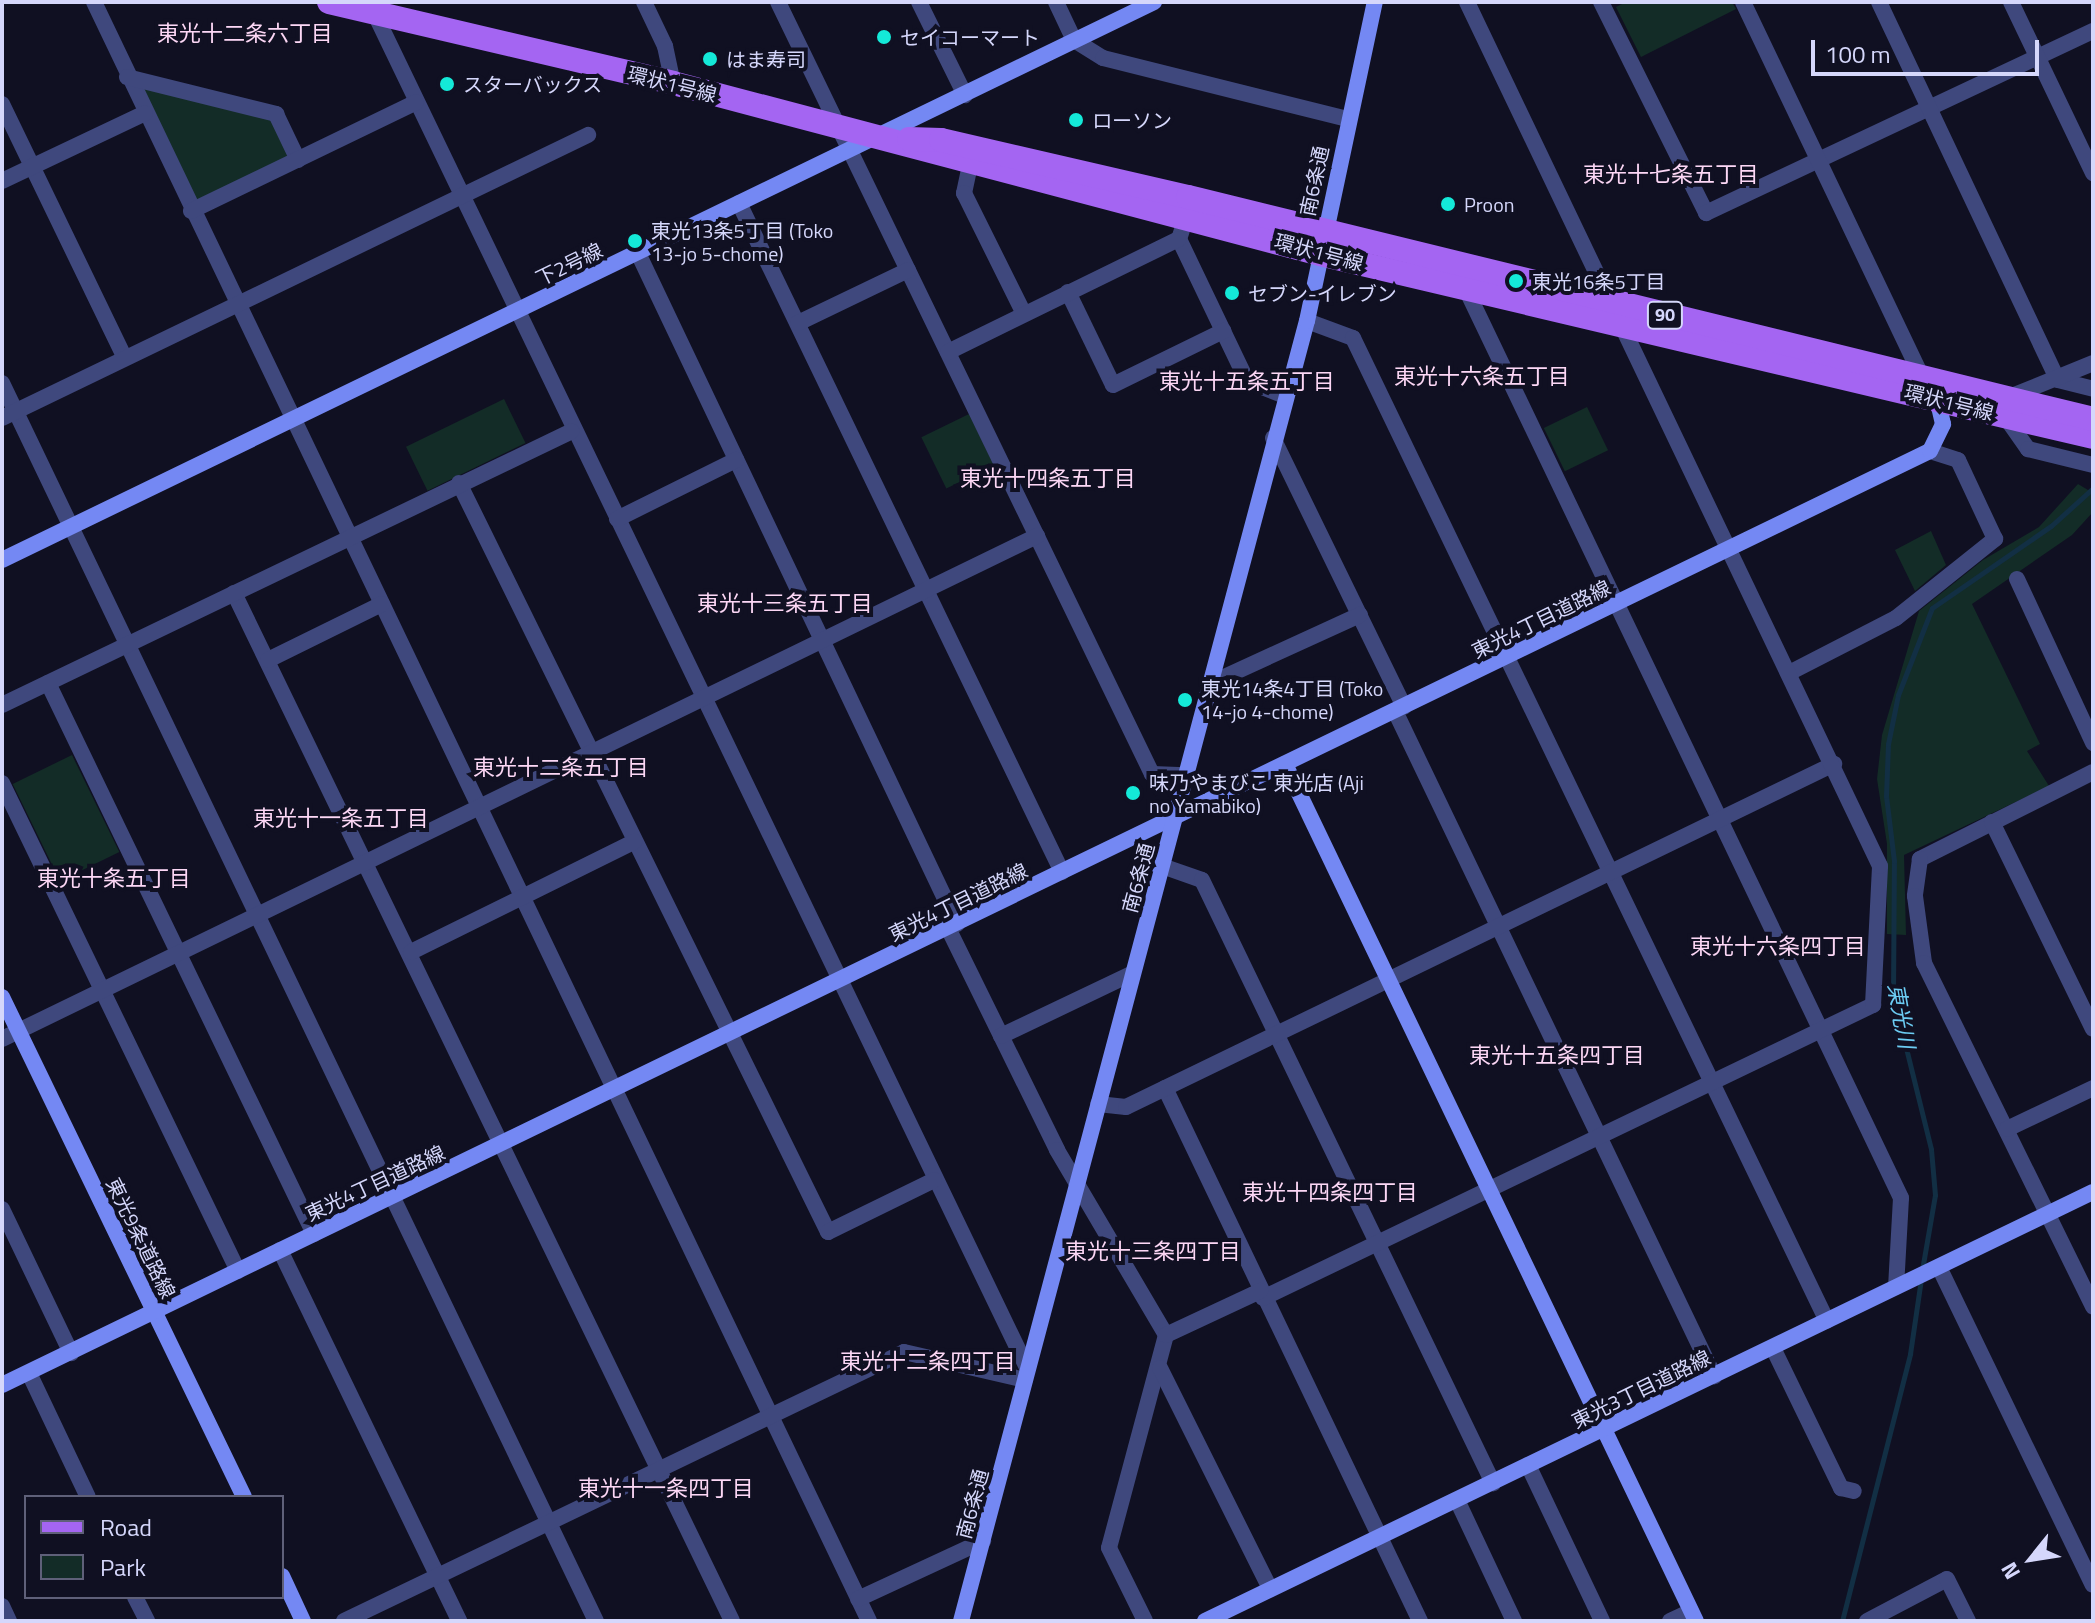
<!DOCTYPE html>
<html>
<head>
<meta charset="utf-8">
<style>
	body { margin:0 }
	#map { position:relative; width:2095px; height:1623px; overflow:hidden; background:#101022; font-family:"Titillium Web","Noto Sans JP",sans-serif }
	div>[style] { position:absolute }
	.green>* { inset:0; background:#132c27; transform-origin:0 0 }
	.stream>* { height:5px; margin:-2.5px; padding:0 2.5px; transform-origin:2.5px; border-radius:2.5px; background:#122f44 }
	.street>* { height:16px; margin:-8px; padding:0 8px; transform-origin:8px; border-radius:8px; background:#3f487d }
	.secondary>* { height:16px; margin:-8px; padding:0 8px; transform-origin:8px; border-radius:8px; background:#7488f3 }
	.primary>* { height:24px; margin:-12px; padding:0 12px; transform-origin:12px; border-radius:12px; background:#a465f2 }
	.dots>* { width:22px; height:22px; translate:-50% -50%; box-sizing:border-box; border:4px solid #101022; border-radius:50% }
	span { translate:-50% -50%; white-space:nowrap; text-align:center; line-height:1.15; -webkit-text-stroke:8px #101022; paint-order:stroke }
	.shield-label span { padding:2px 6px; background:#101022; border:2px solid; border-radius:6px; -webkit-text-stroke-width:0 }
	.shield-label { font-size:18px; color:#d5d7fb; font-weight:700 }
	.poi-label { font-size:20px; color:#d5d7fb }
	.left { translate:0 -50%; text-align:left }
	.street-label { font-size:20px; color:#d5d7fb }
	.neighbourhood-label { font-size:22px; color:#fcd7f5 }
	.water-label { font-size:22px; color:#6cccf3; font-style:italic }
	.frame { position:absolute; inset:0; border:4px solid #d5d7fb; pointer-events:none }
	.legend { position:absolute; left:24px; top:1495px; width:260px; height:104px; box-sizing:border-box; background:#101022; border:2px solid #5f6079; margin:0; padding:10px 14px; list-style:none; font-size:24px; color:#d5d7fb }
	.legend li { display:flex; align-items:center; gap:16px; height:40px }
	.legend b { width:40px; border:2px solid #5f6079 }
	.north { position:absolute; left:1991px; top:1519px; width:80px; height:80px; -webkit-text-stroke:6px #101022; paint-order:stroke; rotate:240deg; font-size:22px; font-weight:700; line-height:32px; text-align:center; color:#d5d7fb }
	.north::after { content:''; display:block; margin:auto; width:28px; height:36px; background:#d5d7fb; clip-path:polygon(50% 0,100% 100%,50% 72%,0 100%) }
	.scale { position:absolute; left:1811px; top:40px; width:228px; height:36px; box-sizing:border-box; border:4px solid #d5d7fb; border-top:0; padding-left:10px; font-size:24px; line-height:28px; white-space:nowrap; color:#d5d7fb; -webkit-text-stroke:6px #101022; paint-order:stroke }
</style>
</head>
<body>
<div id="map">
	<div class="green">
		<div style="clip-path:polygon(1626px 2px,1732px 2px,1736px 9px,1641px 57px,1616px 7px)"></div>
		<div style="clip-path:polygon(127px 77px,276px 114px,298px 160px,191px 211px)"></div>
		<div style="left:504px;top:399px;width:49px;height:109px;rotate:64deg"></div>
		<div style="left:1587px;top:407px;width:48px;height:48px;rotate:64deg"></div>
		<div style="left:969px;top:414px;width:57px;height:53px;rotate:64deg"></div>
		<div style="clip-path:polygon(2078px 484px,2093px 493px,2093px 512px,2072px 535px,1972px 604px,2040px 744px,2027px 751px,2049px 786px,1904px 855px,1906px 935px,1887px 934px,1887px 844px,1877px 779px,1882px 735px,1919px 611px,1983px 560px,2039px 527px)"></div>
		<div style="clip-path:polygon(1931px 531px,1946px 565px,1915px 591px,1895px 550px)"></div>
		<div style="left:72px;top:755px;width:108px;height:66px;rotate:64deg"></div>
	</div>
	<div class="stream">
		<div style="left:1922px;top:1270px;width:76px;rotate:-80.2deg"></div>
		<div style="left:1935px;top:1195px;width:46px;rotate:-95deg"></div>
		<div style="left:1931px;top:1149px;width:159px;rotate:-103.9deg"></div>
		<div style="left:1893px;top:995px;width:134px;rotate:-89.6deg"></div>
		<div style="left:1894px;top:861px;width:65px;rotate:-97deg"></div>
		<div style="left:1886px;top:796px;width:52px;rotate:-87.8deg"></div>
		<div style="left:1888px;top:744px;width:50px;rotate:-78.5deg"></div>
		<div style="left:1898px;top:695px;width:93px;rotate:-68.7deg"></div>
		<div style="left:1932px;top:608px;width:145px;rotate:-34.6deg"></div>
		<div style="left:2051px;top:526px;width:57px;rotate:-42.1deg"></div>
		<div style="left:1842px;top:1621px;width:276px;rotate:-75.7deg"></div>
		<div style="left:1910px;top:1354px;width:76px;rotate:-81.7deg"></div>
	</div>
	<div class="street">
		<div style="left:94px;top:2px;width:1795px;rotate:64.42deg"></div>
		<div style="left:644px;top:2px;width:49px;rotate:64.5deg"></div>
		<div style="left:665px;top:46px;width:38px;rotate:78deg"></div>
		<div style="left:778px;top:2px;width:858px;rotate:64.15deg"></div>
		<div style="left:1152px;top:774px;width:33px;rotate:2deg"></div>
		<div style="left:919px;top:2px;width:104px;rotate:63.7deg"></div>
		<div style="left:1056px;top:2px;width:42px;rotate:64.7deg"></div>
		<div style="left:1074px;top:40px;width:34px;rotate:32deg"></div>
		<div style="left:1103px;top:58px;width:252px;rotate:14deg"></div>
		<div style="left:1601px;top:2px;width:236px;rotate:63.5deg"></div>
		<div style="left:1706px;top:213px;width:428px;rotate:-25.2deg"></div>
		<div style="left:1743px;top:2px;width:421px;rotate:64.5deg"></div>
		<div style="left:1879px;top:2px;width:418px;rotate:64.7deg"></div>
		<div style="left:2011px;top:2px;width:190px;rotate:64.4deg"></div>
		<div style="left:372px;top:8px;width:1510px;rotate:64.28deg"></div>
		<div style="left:127px;top:77px;width:154px;rotate:13.9deg"></div>
		<div style="left:276px;top:114px;width:51px;rotate:64.4deg"></div>
		<div style="left:2px;top:104px;width:282px;rotate:64.2deg"></div>
		<div style="left:970px;top:165px;width:29px;rotate:102deg"></div>
		<div style="left:964px;top:193px;width:135px;rotate:63.6deg"></div>
		<div style="left:2px;top:181px;width:158px;rotate:-25.4deg"></div>
		<div style="left:739px;top:203px;width:743px;rotate:64.23deg"></div>
		<div style="left:191px;top:211px;width:250px;rotate:-25.8deg"></div>
		<div style="left:1182px;top:230px;width:9px;rotate:108deg"></div>
		<div style="left:1179px;top:239px;width:157px;rotate:64.4deg"></div>
		<div style="left:1247px;top:381px;width:41px;rotate:21.5deg"></div>
		<div style="left:638px;top:253px;width:743px;rotate:64.57deg"></div>
		<div style="left:1464px;top:285px;width:1012px;rotate:64.42deg"></div>
		<div style="left:1901px;top:1198px;width:89px;rotate:93.2deg"></div>
		<div style="left:1068px;top:292px;width:103px;rotate:64.2deg"></div>
		<div style="left:1113px;top:385px;width:123px;rotate:-26.1deg"></div>
		<div style="left:1307px;top:321px;width:49px;rotate:20.3deg"></div>
		<div style="left:1353px;top:338px;width:1091px;rotate:64.26deg"></div>
		<div style="left:798px;top:323px;width:122px;rotate:-25.7deg"></div>
		<div style="left:948px;top:352px;width:257px;rotate:-26.1deg"></div>
		<div style="left:2058px;top:380px;width:36px;rotate:14deg"></div>
		<div style="left:2px;top:383px;width:1373px;rotate:64.37deg"></div>
		<div style="left:2007px;top:398px;width:93px;rotate:-22.1deg"></div>
		<div style="left:2004px;top:415px;width:42px;rotate:54.8deg"></div>
		<div style="left:2028px;top:449px;width:67px;rotate:13.8deg"></div>
		<div style="left:2px;top:418px;width:651px;rotate:-25.78deg"></div>
		<div style="left:1273px;top:438px;width:299px;rotate:64deg"></div>
		<div style="left:459px;top:483px;width:835px;rotate:63.77deg"></div>
		<div style="left:828px;top:1232px;width:118px;rotate:-26.1deg"></div>
		<div style="left:617px;top:519px;width:133px;rotate:-26.4deg"></div>
		<div style="left:2017px;top:579px;width:181px;rotate:65.1deg"></div>
		<div style="left:234px;top:593px;width:1142px;rotate:64.15deg"></div>
		<div style="left:268px;top:660px;width:127px;rotate:-26.2deg"></div>
		<div style="left:1789px;top:673px;width:120px;rotate:-27.2deg"></div>
		<div style="left:1896px;top:618px;width:127px;rotate:-38.6deg"></div>
		<div style="left:1995px;top:539px;width:87px;rotate:-115.1deg"></div>
		<div style="left:1958px;top:460px;width:29px;rotate:-162deg"></div>
		<div style="left:48px;top:683px;width:612px;rotate:64.23deg"></div>
		<div style="left:1209px;top:684px;width:166px;rotate:-24.6deg"></div>
		<div style="left:2px;top:705px;width:632px;rotate:-25.67deg"></div>
		<div style="left:1395px;top:711px;width:738px;rotate:64.37deg"></div>
		<div style="left:2093px;top:772px;width:194px;rotate:153.3deg"></div>
		<div style="left:1920px;top:859px;width:37px;rotate:98deg"></div>
		<div style="left:1915px;top:896px;width:68px;rotate:82.3deg"></div>
		<div style="left:1924px;top:963px;width:383px;rotate:63.8deg"></div>
		<div style="left:2px;top:783px;width:542px;rotate:64.19deg"></div>
		<div style="left:1992px;top:822px;width:230px;rotate:64deg"></div>
		<div style="left:1162px;top:866px;width:42px;rotate:19.3deg"></div>
		<div style="left:1202px;top:880px;width:670px;rotate:64.24deg"></div>
		<div style="left:948px;top:928px;width:247px;rotate:63.8deg"></div>
		<div style="left:1057px;top:1150px;width:215px;rotate:59.5deg"></div>
		<div style="left:1166px;top:1335px;width:220px;rotate:105deg"></div>
		<div style="left:1109px;top:1548px;width:81px;rotate:63.7deg"></div>
		<div style="left:411px;top:952px;width:249px;rotate:-26.3deg"></div>
		<div style="left:1001px;top:1036px;width:146px;rotate:-25.5deg"></div>
		<div style="left:2px;top:1039px;width:1151px;rotate:-25.92deg"></div>
		<div style="left:1165px;top:1088px;width:591px;rotate:64.43deg"></div>
		<div style="left:1098px;top:1104px;width:28px;rotate:6deg"></div>
		<div style="left:1126px;top:1107px;width:787px;rotate:-25.85deg"></div>
		<div style="left:2007px;top:1129px;width:95px;rotate:-25.5deg"></div>
		<div style="left:2px;top:1209px;width:160px;rotate:64.4deg"></div>
		<div style="left:280px;top:1250px;width:412px;rotate:64.2deg"></div>
		<div style="left:1939px;top:1267px;width:353px;rotate:64.2deg"></div>
		<div style="left:1263px;top:1298px;width:677px;rotate:-25.66deg"></div>
		<div style="left:1873px;top:1005px;width:139px;rotate:-87.1deg"></div>
		<div style="left:1880px;top:866px;width:958px;rotate:-115.55deg"></div>
		<div style="left:1166px;top:1335px;width:104px;rotate:-25.1deg"></div>
		<div style="left:1773px;top:1348px;width:156px;rotate:64.1deg"></div>
		<div style="left:1841px;top:1488px;width:13px;rotate:13deg"></div>
		<div style="left:1160px;top:1368px;width:247px;rotate:63.5deg"></div>
		<div style="left:29px;top:1373px;width:137px;rotate:64.6deg"></div>
		<div style="left:1528px;top:1465px;width:173px;rotate:64.6deg"></div>
		<div style="left:1457px;top:1500px;width:134px;rotate:64.8deg"></div>
		<div style="left:135px;top:1597px;width:27px;rotate:63deg"></div>
		<div style="left:858px;top:1599px;width:138px;rotate:-24.9deg"></div>
		<div style="left:2px;top:1606px;width:17px;rotate:65deg"></div>
		<div style="left:344px;top:1621px;width:621px;rotate:-25.66deg"></div>
		<div style="left:904px;top:1352px;width:124px;rotate:13deg"></div>
		<div style="left:1670px;top:1621px;width:23px;rotate:-25deg"></div>
		<div style="left:1867px;top:1621px;width:90px;rotate:-27.7deg"></div>
		<div style="left:1947px;top:1579px;width:47px;rotate:63.4deg"></div>
	</div>
	<div class="secondary">
		<div style="left:2px;top:560px;width:1280px;rotate:-25.84deg"></div>
		<div style="left:1285px;top:764px;width:950px;rotate:64.38deg"></div>
		<div style="left:2px;top:997px;width:555px;rotate:64.17deg"></div>
		<div style="left:2px;top:1385px;width:2142px;rotate:-25.85deg"></div>
		<div style="left:1930px;top:451px;width:30px;rotate:-64deg"></div>
		<div style="left:1943px;top:424px;width:26px;rotate:-103deg"></div>
		<div style="left:282px;top:1576px;width:50px;rotate:65deg"></div>
		<div style="left:961px;top:1621px;width:1345px;rotate:-75.1deg"></div>
		<div style="left:1307px;top:321px;width:326px;rotate:-78deg"></div>
		<div style="left:1205px;top:1621px;width:986px;rotate:-25.79deg"></div>
	</div>
	<div class="primary">
		<div style="left:329px;top:2px;width:353px;rotate:13.2deg"></div>
		<div style="left:673px;top:83px;width:669px;rotate:14.8deg"></div>
		<div style="left:1320px;top:254px;width:794px;rotate:13.32deg"></div>
		<div style="left:909px;top:139px;width:32px;rotate:2deg"></div>
		<div style="left:941px;top:140px;width:253px;rotate:13deg"></div>
		<div style="left:1188px;top:197px;width:932px;rotate:13.78deg"></div>
	</div>
	<div class="dots">
		<div style="left:884px;top:37px;background:#14e9d8"></div>
		<div style="left:710px;top:59px;background:#14e9d8"></div>
		<div style="left:447px;top:84px;background:#14e9d8"></div>
		<div style="left:1076px;top:120px;background:#14e9d8"></div>
		<div style="left:1448px;top:204px;background:#14e9d8"></div>
		<div style="left:635px;top:241px;background:#14e9d8"></div>
		<div style="left:1516px;top:281px;background:#14e9d8"></div>
		<div style="left:1232px;top:293px;background:#14e9d8"></div>
		<div style="left:1185px;top:700px;background:#14e9d8"></div>
		<div style="left:1133px;top:793px;background:#14e9d8"></div>
	</div>
	<div class="shield-label">
		<span style="left:1665px;top:315px">90</span>
	</div>
	<div class="poi-label">
		<span class="left" style="left:900px;top:37px">セイコーマート</span>
		<span class="left" style="left:726px;top:59px">はま寿司</span>
		<span class="left" style="left:463px;top:84px">スターバックス</span>
		<span class="left" style="left:1092px;top:120px">ローソン</span>
		<span class="left" style="left:1464px;top:204px">Proon</span>
		<span class="left" style="left:651px;top:242px">東光13条5丁目 (Toko<br>13-jo 5-chome)</span>
		<span class="left" style="left:1532px;top:281px">東光16条5丁目</span>
		<span class="left" style="left:1248px;top:293px">セブン-イレブン</span>
		<span class="left" style="left:1201px;top:700px">東光14条4丁目 (Toko<br>14-jo 4-chome)</span>
		<span class="left" style="left:1149px;top:794px">味乃やまびこ 東光店 (Aji<br>no Yamabiko)</span>
	</div>
	<div class="street-label">
		<span style="left:672px;top:84px;rotate:14deg">環状1号線</span>
		<span style="left:1314px;top:181px;rotate:-78deg">南6条通</span>
		<span style="left:1319px;top:252px;rotate:15deg">環状1号線</span>
		<span style="left:569px;top:264px;rotate:-26deg">下2号線</span>
		<span style="left:1949px;top:402px;rotate:14deg">環状1号線</span>
		<span style="left:1541px;top:619px;rotate:-26deg">東光4丁目道路線</span>
		<span style="left:1138px;top:878px;rotate:-75deg">南6条通</span>
		<span style="left:958px;top:902px;rotate:-26deg">東光4丁目道路線</span>
		<span style="left:375px;top:1183px;rotate:-25deg">東光4丁目道路線</span>
		<span style="left:141px;top:1238px;rotate:64deg">東光9条道路線</span>
		<span style="left:1641px;top:1389px;rotate:-26deg">東光3丁目道路線</span>
		<span style="left:972px;top:1504px;rotate:-75deg">南6条通</span>
	</div>
	<div class="neighbourhood-label">
		<span style="left:245px;top:34px">東光十二条六丁目</span>
		<span style="left:1671px;top:175px">東光十七条五丁目</span>
		<span style="left:1482px;top:377px">東光十六条五丁目</span>
		<span style="left:1247px;top:382px">東光十五条五丁目</span>
		<span style="left:1048px;top:479px">東光十四条五丁目</span>
		<span style="left:785px;top:604px">東光十三条五丁目</span>
		<span style="left:561px;top:768px">東光十二条五丁目</span>
		<span style="left:341px;top:819px">東光十一条五丁目</span>
		<span style="left:114px;top:879px">東光十条五丁目</span>
		<span style="left:1778px;top:947px">東光十六条四丁目</span>
		<span style="left:1557px;top:1056px">東光十五条四丁目</span>
		<span style="left:1330px;top:1193px">東光十四条四丁目</span>
		<span style="left:1153px;top:1252px">東光十三条四丁目</span>
		<span style="left:928px;top:1362px">東光十二条四丁目</span>
		<span style="left:666px;top:1489px">東光十一条四丁目</span>
	</div>
	<div class="water-label">
		<span style="left:1901px;top:1016px;rotate:80deg">東光川</span>
	</div>
	<div class="frame"></div>
	<ul class="legend">
	<li><b style="height:10px;background:#a465f2"></b>Road</li>
	<li><b style="height:22px;background:#132c27"></b>Park</li>
	</ul>
	<div class="north">N</div>
	<div class="scale">100 m</div>
</div>
</body>
</html>
